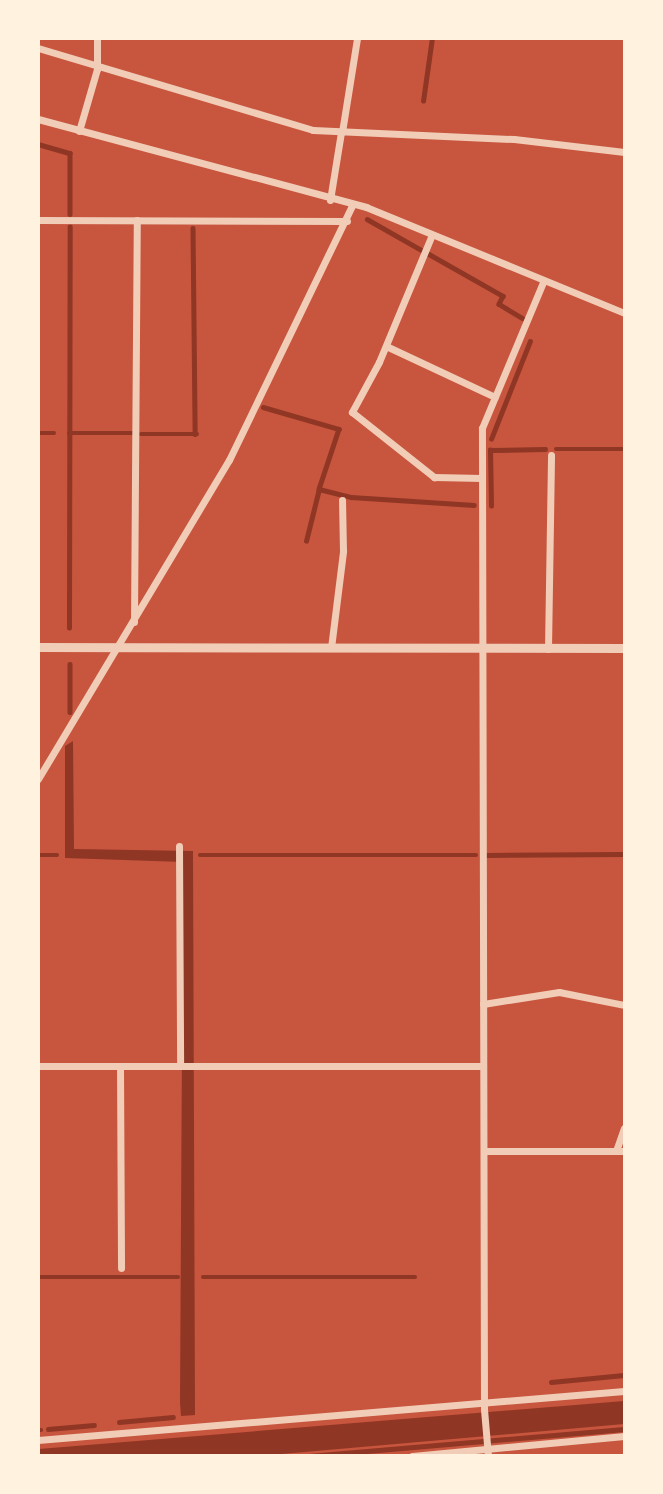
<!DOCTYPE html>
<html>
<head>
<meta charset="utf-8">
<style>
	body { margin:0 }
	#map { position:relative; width:663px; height:1494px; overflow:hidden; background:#c8553d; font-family:"DM Sans",sans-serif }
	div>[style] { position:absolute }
	.water>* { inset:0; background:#8f3625 }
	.stream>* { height:4.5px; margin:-2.25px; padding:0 2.25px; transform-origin:2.25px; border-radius:2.25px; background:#8f3625 }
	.minor>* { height:7px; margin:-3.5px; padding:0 3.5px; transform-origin:3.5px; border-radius:3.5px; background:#f1ccb7 }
	.tertiary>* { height:9px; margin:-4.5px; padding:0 4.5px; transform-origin:4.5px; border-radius:4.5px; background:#f1ccb7 }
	span { translate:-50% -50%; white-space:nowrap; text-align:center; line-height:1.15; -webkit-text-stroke:6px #fff3e0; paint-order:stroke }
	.frame { position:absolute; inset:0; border:40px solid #fff3e0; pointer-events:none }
</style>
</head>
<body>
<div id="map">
	<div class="water">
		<div style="clip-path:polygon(73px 741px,74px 849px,193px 851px,195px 1415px,181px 1416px,180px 1403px,183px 862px,65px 858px,65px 746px)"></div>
		<div style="clip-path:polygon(624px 1401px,624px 1424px,270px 1455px,39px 1456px,39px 1449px)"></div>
	</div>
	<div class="stream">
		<div style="left:423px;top:101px;width:64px;rotate:-81.9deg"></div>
		<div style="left:38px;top:144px;width:33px;rotate:16deg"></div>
		<div style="left:70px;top:153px;width:61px;rotate:90deg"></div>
		<div style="left:367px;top:219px;width:64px;rotate:29.7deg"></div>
		<div style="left:193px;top:228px;width:206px;rotate:89.4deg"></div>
		<div style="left:429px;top:254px;width:85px;rotate:29.6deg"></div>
		<div style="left:503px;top:296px;width:9px;rotate:117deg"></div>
		<div style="left:499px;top:304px;width:27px;rotate:31deg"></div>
		<div style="left:263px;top:407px;width:79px;rotate:16.1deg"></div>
		<div style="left:339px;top:429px;width:63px;rotate:108.4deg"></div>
		<div style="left:319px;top:489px;width:33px;rotate:14deg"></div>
		<div style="left:351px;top:497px;width:123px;rotate:3.7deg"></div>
		<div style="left:38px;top:433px;width:16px"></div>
		<div style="left:69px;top:433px;width:63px"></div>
		<div style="left:141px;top:434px;width:56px"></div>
		<div style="left:491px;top:439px;width:105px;rotate:-68.3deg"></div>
		<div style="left:556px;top:449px;width:68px"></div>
		<div style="left:491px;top:506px;width:56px;rotate:-91deg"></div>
		<div style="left:490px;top:450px;width:55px;rotate:-1deg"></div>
		<div style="left:306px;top:541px;width:54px;rotate:-76deg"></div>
		<div style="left:69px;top:628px;width:401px;rotate:-89.9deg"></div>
		<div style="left:70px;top:664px;width:48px;rotate:90deg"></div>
		<div style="left:38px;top:855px;width:19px"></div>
		<div style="left:200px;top:855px;width:276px"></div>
		<div style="left:487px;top:855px;width:137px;rotate:-0.4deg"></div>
		<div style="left:38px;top:1277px;width:140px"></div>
		<div style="left:203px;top:1277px;width:212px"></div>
		<div style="left:551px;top:1382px;width:73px;rotate:-5.5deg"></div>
		<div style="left:119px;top:1422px;width:54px;rotate:-5.3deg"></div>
		<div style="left:48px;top:1429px;width:46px;rotate:-5deg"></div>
		<div style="left:38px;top:1430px;width:3px"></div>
		<div style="left:309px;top:1456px;width:316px;rotate:-4.9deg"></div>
	</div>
	<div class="minor">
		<div style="left:38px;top:48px;width:287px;rotate:16.6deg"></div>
		<div style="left:313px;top:130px;width:201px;rotate:2.6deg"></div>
		<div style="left:514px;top:139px;width:111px;rotate:6.7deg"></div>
		<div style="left:38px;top:119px;width:340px;rotate:15deg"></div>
		<div style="left:366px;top:207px;width:279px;rotate:22.3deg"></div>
		<div style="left:79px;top:131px;width:65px;rotate:-73.8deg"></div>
		<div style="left:97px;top:69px;width:31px;rotate:-90deg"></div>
		<div style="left:342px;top:132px;width:95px;rotate:-80.9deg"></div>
		<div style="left:330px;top:200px;width:69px;rotate:-80.8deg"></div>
		<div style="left:38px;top:220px;width:309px;rotate:0.2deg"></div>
		<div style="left:431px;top:237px;width:135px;rotate:112.6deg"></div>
		<div style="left:379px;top:362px;width:57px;rotate:118.4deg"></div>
		<div style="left:352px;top:412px;width:105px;rotate:38.4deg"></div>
		<div style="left:434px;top:477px;width:48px;rotate:1.2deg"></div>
		<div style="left:386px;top:346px;width:120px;rotate:25.1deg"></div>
		<div style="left:134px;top:622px;width:402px;rotate:-89.6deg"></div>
		<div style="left:331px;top:648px;width:98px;rotate:-82.9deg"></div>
		<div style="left:343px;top:551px;width:51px;rotate:-91.1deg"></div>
		<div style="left:548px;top:649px;width:194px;rotate:-89.1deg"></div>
		<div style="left:38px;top:779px;width:372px;rotate:-59.1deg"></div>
		<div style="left:229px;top:460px;width:282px;rotate:-64.2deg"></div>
		<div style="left:179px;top:846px;width:220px;rotate:89.7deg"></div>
		<div style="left:483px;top:1004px;width:77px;rotate:-9deg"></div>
		<div style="left:559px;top:992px;width:66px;rotate:11.3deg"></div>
		<div style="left:38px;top:1066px;width:445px"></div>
		<div style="left:120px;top:1066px;width:202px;rotate:89.7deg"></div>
		<div style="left:484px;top:1151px;width:140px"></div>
		<div style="left:616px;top:1151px;width:24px;rotate:-71deg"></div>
		<div style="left:38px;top:1440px;width:588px;rotate:-4.78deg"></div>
		<div style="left:412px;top:1456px;width:213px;rotate:-5.4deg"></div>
		<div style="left:488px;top:1456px;width:47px;rotate:-94.9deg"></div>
		<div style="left:484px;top:1409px;width:981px;rotate:-90.12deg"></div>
		<div style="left:482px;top:428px;width:160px;rotate:-67.3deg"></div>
	</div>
	<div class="tertiary">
		<div style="left:38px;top:647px;width:586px;rotate:0.1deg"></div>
	</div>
	<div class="frame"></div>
</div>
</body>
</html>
